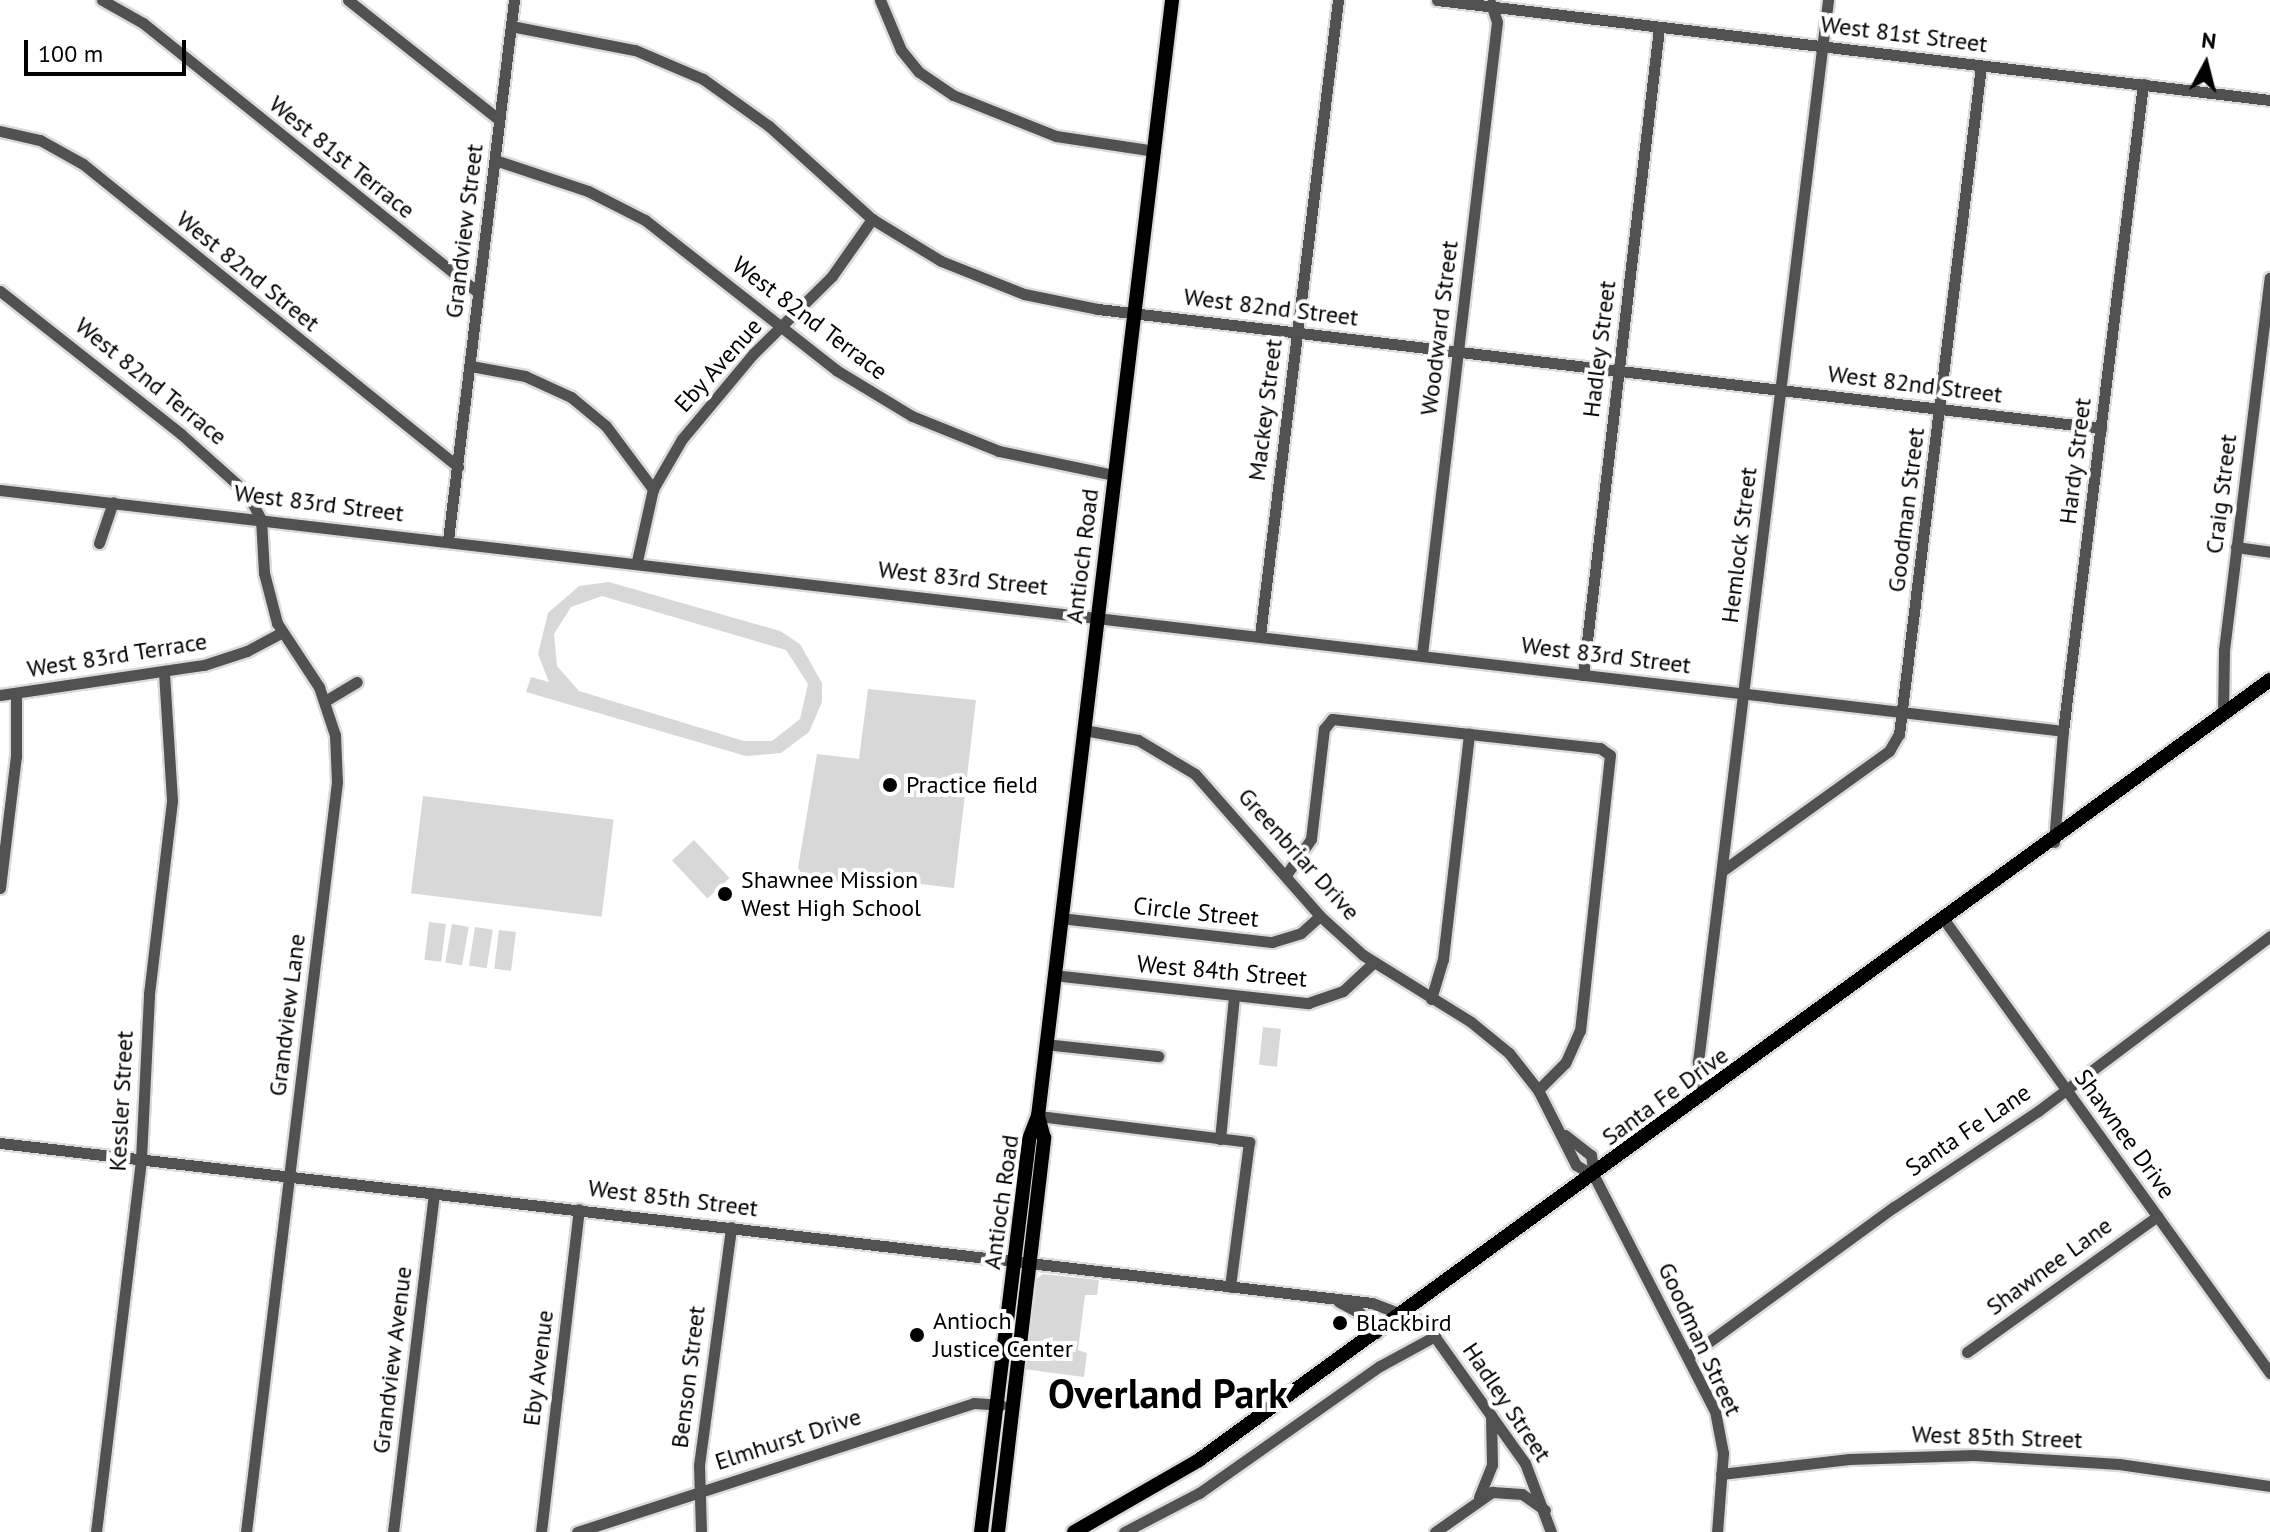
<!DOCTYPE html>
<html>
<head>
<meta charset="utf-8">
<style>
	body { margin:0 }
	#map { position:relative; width:2270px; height:1532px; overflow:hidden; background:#fff; font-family:"PT Sans",sans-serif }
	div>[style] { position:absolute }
	.green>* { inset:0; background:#d8d8d8; transform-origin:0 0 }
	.roads { filter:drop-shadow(2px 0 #dbdbdb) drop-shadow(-2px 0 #dbdbdb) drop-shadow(0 2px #dbdbdb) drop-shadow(0 -2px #dbdbdb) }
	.minor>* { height:11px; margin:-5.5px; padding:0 5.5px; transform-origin:5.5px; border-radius:5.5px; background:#515151 }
	.major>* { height:14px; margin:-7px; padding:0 7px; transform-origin:7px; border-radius:7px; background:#000 }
	.dots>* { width:22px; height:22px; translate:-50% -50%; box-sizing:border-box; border:4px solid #fff; border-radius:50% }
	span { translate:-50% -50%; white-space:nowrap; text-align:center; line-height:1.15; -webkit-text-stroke:8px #fff; paint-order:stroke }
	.street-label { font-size:24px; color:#000 }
	.poi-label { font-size:24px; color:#000 }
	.left { translate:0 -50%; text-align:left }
	.town-label { font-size:40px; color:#000; font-weight:700 }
	.north { position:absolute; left:2166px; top:24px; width:80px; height:80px; -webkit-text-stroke:6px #fff; paint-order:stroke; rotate:7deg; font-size:22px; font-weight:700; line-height:32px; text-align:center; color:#000 }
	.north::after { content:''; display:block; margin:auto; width:28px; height:36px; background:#000; clip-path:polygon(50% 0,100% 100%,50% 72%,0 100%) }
	.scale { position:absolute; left:24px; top:40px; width:162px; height:36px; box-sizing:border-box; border:4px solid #000; border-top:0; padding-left:10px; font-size:24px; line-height:28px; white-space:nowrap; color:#000; -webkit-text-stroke:6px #fff; paint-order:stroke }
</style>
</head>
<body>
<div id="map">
	<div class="green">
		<div style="clip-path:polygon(evenodd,609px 582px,780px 631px,800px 644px,822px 683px,822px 702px,809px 732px,781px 753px,746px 756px,526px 692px,531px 677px,549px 682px,538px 654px,548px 613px,579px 586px,609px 582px,602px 596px,786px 650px,808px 684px,800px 719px,772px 741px,744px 741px,579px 691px,557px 666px,554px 634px,571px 607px,602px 596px)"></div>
		<div style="clip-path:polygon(868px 689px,976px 700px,954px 888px,863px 877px,853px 883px,805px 878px,798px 868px,817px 754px,859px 759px)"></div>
		<div style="left:423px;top:796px;width:192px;height:98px;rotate:7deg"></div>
		<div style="left:694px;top:840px;width:52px;height:30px;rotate:47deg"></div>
		<div style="left:429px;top:922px;width:17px;height:38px;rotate:7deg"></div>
		<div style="left:452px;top:924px;width:17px;height:39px;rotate:10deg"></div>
		<div style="left:475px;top:927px;width:18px;height:39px;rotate:9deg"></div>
		<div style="left:499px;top:930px;width:17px;height:39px;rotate:7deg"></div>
		<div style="left:1263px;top:1027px;width:18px;height:38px;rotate:6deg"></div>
		<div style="clip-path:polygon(1043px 1274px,1099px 1280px,1097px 1295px,1085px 1295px,1078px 1350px,1087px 1353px,1084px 1377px,1023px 1369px,1034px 1281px)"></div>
	</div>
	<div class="roads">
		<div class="minor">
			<div style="left:102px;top:0;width:47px;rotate:29.3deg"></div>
			<div style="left:143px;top:23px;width:430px;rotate:38.8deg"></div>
			<div style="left:348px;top:0;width:191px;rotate:38.4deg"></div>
			<div style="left:880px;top:0;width:54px;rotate:67.2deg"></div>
			<div style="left:901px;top:50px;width:28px;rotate:51deg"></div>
			<div style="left:919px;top:72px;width:41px;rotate:34.1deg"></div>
			<div style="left:953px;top:95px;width:111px;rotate:21.7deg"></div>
			<div style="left:1056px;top:136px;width:100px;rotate:8.6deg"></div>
			<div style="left:1437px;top:0;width:839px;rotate:6.85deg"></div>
			<div style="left:511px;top:26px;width:126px;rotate:11deg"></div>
			<div style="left:635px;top:50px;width:74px;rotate:23.1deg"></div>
			<div style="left:703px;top:79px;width:81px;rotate:35.5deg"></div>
			<div style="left:769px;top:126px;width:139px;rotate:42.1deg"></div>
			<div style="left:872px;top:219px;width:81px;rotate:31.3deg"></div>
			<div style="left:941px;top:261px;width:89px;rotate:21.7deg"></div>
			<div style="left:1024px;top:294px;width:76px;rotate:11.5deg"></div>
			<div style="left:1098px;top:309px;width:1010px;rotate:6.77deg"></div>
			<div style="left:0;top:131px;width:41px;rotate:12.7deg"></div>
			<div style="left:40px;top:140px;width:49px;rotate:29.2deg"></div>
			<div style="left:83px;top:164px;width:482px;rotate:38.9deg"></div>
			<div style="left:495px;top:160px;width:98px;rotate:18.4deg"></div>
			<div style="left:588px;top:191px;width:64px;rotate:27deg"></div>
			<div style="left:645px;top:220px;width:243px;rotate:38.1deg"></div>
			<div style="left:836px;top:370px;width:89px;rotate:31.2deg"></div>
			<div style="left:912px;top:416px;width:94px;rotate:21.9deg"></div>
			<div style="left:999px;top:451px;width:117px;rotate:11.8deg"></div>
			<div style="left:0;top:291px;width:231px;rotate:38.3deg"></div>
			<div style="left:181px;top:434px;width:89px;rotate:41.8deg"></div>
			<div style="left:247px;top:493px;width:30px;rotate:62deg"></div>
			<div style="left:261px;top:519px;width:54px;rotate:86.8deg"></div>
			<div style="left:264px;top:573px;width:52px;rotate:75.4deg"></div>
			<div style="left:277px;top:623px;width:77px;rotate:56.7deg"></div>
			<div style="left:319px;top:687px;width:51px;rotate:71.6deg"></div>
			<div style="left:335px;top:735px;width:47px;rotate:87.6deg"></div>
			<div style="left:337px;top:782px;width:756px;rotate:96.92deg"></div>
			<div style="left:471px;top:366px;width:55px;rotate:10.5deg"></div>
			<div style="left:525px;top:376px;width:51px;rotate:24.5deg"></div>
			<div style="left:571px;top:397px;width:45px;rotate:39.6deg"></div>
			<div style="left:606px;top:426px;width:79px;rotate:53.3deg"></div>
			<div style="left:0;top:490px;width:2077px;rotate:6.66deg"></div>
			<div style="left:448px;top:540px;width:544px;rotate:-83.03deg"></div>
			<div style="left:99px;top:543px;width:43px;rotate:-71.1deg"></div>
			<div style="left:2236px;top:547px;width:34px;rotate:8deg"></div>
			<div style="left:637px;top:561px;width:74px;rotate:-77.5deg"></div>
			<div style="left:653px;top:489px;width:58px;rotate:-59.9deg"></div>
			<div style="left:682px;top:439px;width:111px;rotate:-50.1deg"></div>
			<div style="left:753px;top:354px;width:111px;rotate:-44.6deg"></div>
			<div style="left:832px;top:276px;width:70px;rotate:-54.9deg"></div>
			<div style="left:1260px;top:635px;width:640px;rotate:-83deg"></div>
			<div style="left:1422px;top:654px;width:636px;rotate:-83.23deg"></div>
			<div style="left:1497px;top:22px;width:19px;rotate:-108deg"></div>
			<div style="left:1583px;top:675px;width:651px;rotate:-83.3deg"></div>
			<div style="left:0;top:695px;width:206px;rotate:-8.4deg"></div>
			<div style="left:204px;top:665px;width:45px;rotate:-18deg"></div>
			<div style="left:247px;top:651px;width:40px;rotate:-28deg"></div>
			<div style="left:325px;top:701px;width:37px;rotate:-31deg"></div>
			<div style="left:2223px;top:715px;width:65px;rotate:-89.1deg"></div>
			<div style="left:2224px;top:650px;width:375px;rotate:-83deg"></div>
			<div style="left:1084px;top:730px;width:55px;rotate:10.5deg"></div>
			<div style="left:1138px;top:740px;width:66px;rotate:30.8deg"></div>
			<div style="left:1195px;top:774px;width:189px;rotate:48.6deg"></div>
			<div style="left:1320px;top:916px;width:58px;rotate:42.2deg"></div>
			<div style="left:1363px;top:955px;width:127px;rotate:31.8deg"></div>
			<div style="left:1471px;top:1022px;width:49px;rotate:39.2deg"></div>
			<div style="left:1509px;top:1053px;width:47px;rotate:51.9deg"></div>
			<div style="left:1538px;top:1090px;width:84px;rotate:63.1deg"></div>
			<div style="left:1576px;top:1165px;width:21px;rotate:31deg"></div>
			<div style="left:2054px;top:842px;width:111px;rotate:-85.4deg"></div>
			<div style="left:2063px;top:731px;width:652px;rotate:-82.95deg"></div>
			<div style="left:1722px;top:871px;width:206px;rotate:-35.7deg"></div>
			<div style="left:1889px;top:751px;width:20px;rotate:-60deg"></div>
			<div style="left:1899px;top:734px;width:673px;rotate:-83deg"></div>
			<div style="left:1286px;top:875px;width:44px;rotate:-55.2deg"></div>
			<div style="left:1311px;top:839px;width:111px;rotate:-83.3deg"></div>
			<div style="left:1324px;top:729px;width:13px;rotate:-51deg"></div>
			<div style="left:1332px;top:719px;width:270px;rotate:6.2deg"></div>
			<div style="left:1600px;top:748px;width:12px;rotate:35deg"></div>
			<div style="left:1610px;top:755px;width:277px;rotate:96.2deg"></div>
			<div style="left:1580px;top:1030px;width:36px;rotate:114deg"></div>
			<div style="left:1565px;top:1063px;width:38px;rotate:135deg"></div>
			<div style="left:0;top:888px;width:133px;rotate:-83.1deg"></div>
			<div style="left:16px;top:756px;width:63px;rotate:-90deg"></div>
			<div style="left:1060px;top:918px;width:213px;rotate:6.5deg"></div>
			<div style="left:1272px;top:942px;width:30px;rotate:-17deg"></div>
			<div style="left:1301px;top:933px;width:25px;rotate:-42deg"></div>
			<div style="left:1945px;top:921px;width:557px;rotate:54.28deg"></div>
			<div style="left:1053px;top:975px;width:257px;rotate:6.3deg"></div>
			<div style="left:1308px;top:1003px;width:37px;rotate:-19deg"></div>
			<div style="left:1343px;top:991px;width:41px;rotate:-43deg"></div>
			<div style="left:1431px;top:999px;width:42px;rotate:-73.3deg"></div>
			<div style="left:1443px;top:959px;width:227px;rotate:-83.4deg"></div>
			<div style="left:1045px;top:1044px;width:114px;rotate:6.1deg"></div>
			<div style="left:1704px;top:1094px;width:33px;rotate:-101deg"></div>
			<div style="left:1698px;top:1062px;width:1070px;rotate:-83.02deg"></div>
			<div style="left:1038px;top:1116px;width:213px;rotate:7deg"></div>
			<div style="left:1249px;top:1142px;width:146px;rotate:97.5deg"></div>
			<div style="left:1565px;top:1135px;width:33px;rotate:38deg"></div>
			<div style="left:1591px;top:1155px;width:21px;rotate:82deg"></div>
			<div style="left:1220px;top:1139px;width:144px;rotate:-84.4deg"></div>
			<div style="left:0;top:1143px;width:1381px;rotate:6.65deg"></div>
			<div style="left:1372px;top:1303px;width:57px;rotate:20.7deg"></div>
			<div style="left:1425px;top:1323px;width:172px;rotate:54.5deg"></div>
			<div style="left:1525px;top:1463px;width:74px;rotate:69.4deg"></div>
			<div style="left:1594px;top:1176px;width:264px;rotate:62.8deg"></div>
			<div style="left:1715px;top:1411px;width:43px;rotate:79.2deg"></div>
			<div style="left:1723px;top:1453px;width:79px;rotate:94.3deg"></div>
			<div style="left:1339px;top:1302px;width:24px;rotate:28deg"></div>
			<div style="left:1360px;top:1313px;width:26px;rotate:51deg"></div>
			<div style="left:1967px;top:1352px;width:234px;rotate:-35.5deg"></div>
			<div style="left:1688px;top:1357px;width:255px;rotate:-36.1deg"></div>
			<div style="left:1894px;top:1207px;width:173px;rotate:-33.7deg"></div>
			<div style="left:2038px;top:1111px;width:291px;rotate:-37deg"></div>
			<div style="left:1721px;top:1474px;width:129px;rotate:-6.7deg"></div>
			<div style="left:1849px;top:1459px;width:125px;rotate:-1.8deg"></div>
			<div style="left:1974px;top:1455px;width:145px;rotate:3.6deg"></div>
			<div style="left:2119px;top:1464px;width:153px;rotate:8.3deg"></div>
			<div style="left:1479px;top:1497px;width:35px;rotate:-68deg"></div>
			<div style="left:1492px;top:1464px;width:49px;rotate:-91.2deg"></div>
			<div style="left:96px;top:1532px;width:376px;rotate:-83.1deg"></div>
			<div style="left:141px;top:1159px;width:165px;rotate:-87.2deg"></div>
			<div style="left:149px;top:994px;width:195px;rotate:-83.2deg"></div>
			<div style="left:172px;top:800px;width:128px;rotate:-93.6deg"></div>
			<div style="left:393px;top:1532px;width:341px;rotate:-83.1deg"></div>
			<div style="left:541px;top:1532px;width:325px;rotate:-83.3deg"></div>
			<div style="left:577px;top:1532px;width:417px;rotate:-18deg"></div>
			<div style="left:974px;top:1403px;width:27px;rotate:4deg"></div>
			<div style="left:701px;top:1532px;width:67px;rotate:-91.7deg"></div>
			<div style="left:699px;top:1465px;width:240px;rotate:-82.3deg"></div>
			<div style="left:1124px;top:1532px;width:85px;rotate:-27.5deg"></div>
			<div style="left:1199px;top:1493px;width:221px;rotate:-35.1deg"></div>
			<div style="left:1380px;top:1366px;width:63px;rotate:-28.6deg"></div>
			<div style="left:1435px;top:1532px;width:70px;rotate:-35.1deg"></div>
			<div style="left:1492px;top:1492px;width:30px;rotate:4deg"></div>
			<div style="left:1522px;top:1494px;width:28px;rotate:35deg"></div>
		</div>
		<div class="major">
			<div style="left:981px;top:1532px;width:396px;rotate:-83deg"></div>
			<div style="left:1029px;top:1139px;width:25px;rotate:-69deg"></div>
			<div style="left:1038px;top:1116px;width:1124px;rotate:-83.15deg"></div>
			<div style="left:998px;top:1532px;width:397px;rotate:-83.3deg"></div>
			<div style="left:1044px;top:1138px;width:23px;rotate:-105deg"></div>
			<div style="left:1074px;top:1532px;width:144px;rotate:-29.9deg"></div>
			<div style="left:1199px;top:1460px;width:1325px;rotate:-36.07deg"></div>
		</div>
	</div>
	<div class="dots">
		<div style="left:890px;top:785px;background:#000"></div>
		<div style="left:725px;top:894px;background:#000"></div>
		<div style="left:1340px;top:1323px;background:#000"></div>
		<div style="left:917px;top:1335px;background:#000"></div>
	</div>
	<div class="street-label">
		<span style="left:1904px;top:34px;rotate:7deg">West 81st Street</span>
		<span style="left:342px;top:157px;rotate:39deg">West 81st Terrace</span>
		<span style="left:464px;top:231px;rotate:-83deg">Grandview Street</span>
		<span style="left:248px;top:271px;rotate:39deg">West 82nd Street</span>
		<span style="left:1271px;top:307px;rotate:7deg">West 82nd Street</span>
		<span style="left:810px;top:318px;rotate:37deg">West 82nd Terrace</span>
		<span style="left:1439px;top:328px;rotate:-83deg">Woodward Street</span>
		<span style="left:1599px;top:349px;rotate:-83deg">Hadley Street</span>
		<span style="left:718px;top:365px;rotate:-48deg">Eby Avenue</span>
		<span style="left:151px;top:381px;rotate:39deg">West 82nd Terrace</span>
		<span style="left:1915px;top:384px;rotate:7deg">West 82nd Street</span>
		<span style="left:1265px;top:410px;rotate:-83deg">Mackey Street</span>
		<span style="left:2075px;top:461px;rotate:-83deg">Hardy Street</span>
		<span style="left:2221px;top:494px;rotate:-83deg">Craig Street</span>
		<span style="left:319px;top:503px;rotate:7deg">West 83rd Street</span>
		<span style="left:1906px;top:510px;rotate:-83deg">Goodman Street</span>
		<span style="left:1739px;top:545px;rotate:-83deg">Hemlock Street</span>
		<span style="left:1082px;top:556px;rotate:-83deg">Antioch Road</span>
		<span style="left:963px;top:578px;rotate:6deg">West 83rd Street</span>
		<span style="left:117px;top:655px;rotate:-9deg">West 83rd Terrace</span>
		<span style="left:1606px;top:655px;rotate:7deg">West 83rd Street</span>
		<span style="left:1299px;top:854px;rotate:48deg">Greenbriar Drive</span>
		<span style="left:1196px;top:912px;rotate:6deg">Circle Street</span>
		<span style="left:1222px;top:971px;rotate:5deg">West 84th Street</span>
		<span style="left:287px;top:1015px;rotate:-83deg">Grandview Lane</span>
		<span style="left:1665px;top:1096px;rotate:-36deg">Santa Fe Drive</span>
		<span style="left:121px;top:1101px;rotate:-87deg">Kessler Street</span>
		<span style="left:1968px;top:1130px;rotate:-34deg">Santa Fe Lane</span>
		<span style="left:2125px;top:1134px;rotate:54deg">Shawnee Drive</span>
		<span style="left:673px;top:1198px;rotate:7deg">West 85th Street</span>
		<span style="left:1001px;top:1202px;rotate:-82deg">Antioch Road</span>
		<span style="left:2049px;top:1266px;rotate:-36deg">Shawnee Lane</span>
		<span style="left:1700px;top:1339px;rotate:65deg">Goodman Street</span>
		<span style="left:392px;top:1360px;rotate:-83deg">Grandview Avenue</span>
		<span style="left:538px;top:1368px;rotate:-83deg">Eby Avenue</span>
		<span style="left:688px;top:1377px;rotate:-83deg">Benson Street</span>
		<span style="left:1507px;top:1402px;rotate:56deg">Hadley Street</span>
		<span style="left:1997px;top:1437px;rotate:2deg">West 85th Street</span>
		<span style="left:788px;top:1439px;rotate:-18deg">Elmhurst Drive</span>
	</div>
	<div class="poi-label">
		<span class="left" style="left:906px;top:785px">Practice field</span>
		<span class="left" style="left:741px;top:894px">Shawnee Mission<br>West High School</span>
		<span class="left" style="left:933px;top:1335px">Antioch<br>Justice Center</span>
		<span class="left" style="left:1356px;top:1323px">Blackbird</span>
	</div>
	<div class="town-label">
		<span style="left:1168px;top:1393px">Overland Park</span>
	</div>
	<div class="north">N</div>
	<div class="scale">100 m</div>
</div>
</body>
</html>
